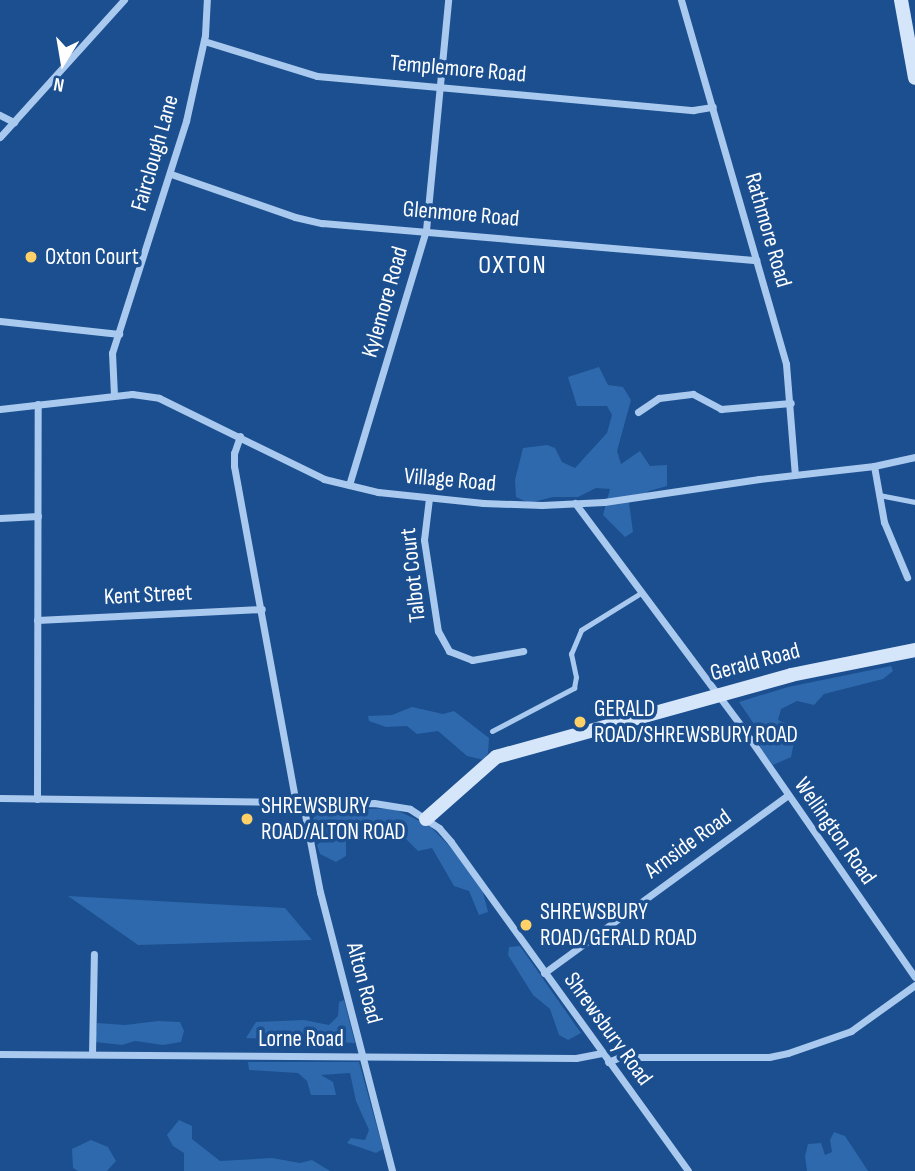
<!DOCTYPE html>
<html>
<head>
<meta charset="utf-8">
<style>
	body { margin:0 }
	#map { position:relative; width:915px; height:1171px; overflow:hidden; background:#1b4f8f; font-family:"Sofia Sans Condensed",sans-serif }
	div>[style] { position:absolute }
	.green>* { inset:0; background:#2e69ad }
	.lane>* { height:5px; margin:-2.5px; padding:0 2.5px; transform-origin:2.5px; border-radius:2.5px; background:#a9c9ee }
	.street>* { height:7px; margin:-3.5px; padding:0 3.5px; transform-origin:3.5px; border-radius:3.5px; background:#a9c9ee }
	.secondary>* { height:14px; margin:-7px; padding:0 7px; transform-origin:7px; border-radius:7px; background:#d6e6fa }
	.dots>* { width:19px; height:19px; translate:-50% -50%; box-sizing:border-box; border:4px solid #1b4f8f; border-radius:50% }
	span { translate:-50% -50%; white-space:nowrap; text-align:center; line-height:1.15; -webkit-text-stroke:7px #1b4f8f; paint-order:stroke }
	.street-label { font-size:23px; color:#fff }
	.poi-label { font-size:23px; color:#fff }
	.left { translate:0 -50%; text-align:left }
	.quarter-label { font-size:26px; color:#fff; letter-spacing:2px }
	.north { position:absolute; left:28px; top:28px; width:70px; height:70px; -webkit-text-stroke:5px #1b4f8f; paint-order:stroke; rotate:191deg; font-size:19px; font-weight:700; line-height:28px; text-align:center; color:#fff }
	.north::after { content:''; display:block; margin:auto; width:24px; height:32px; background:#fff; clip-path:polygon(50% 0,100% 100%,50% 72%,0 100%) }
</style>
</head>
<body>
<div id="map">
	<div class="green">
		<div style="clip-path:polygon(599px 367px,608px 385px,623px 387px,631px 400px,617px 451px,621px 464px,640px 451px,650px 466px,667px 465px,667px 486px,649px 491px,629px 503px,633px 532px,625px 537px,603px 515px,610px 489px,596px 488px,578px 497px,553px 497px,529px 503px,516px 497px,515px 480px,523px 448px,547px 445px,555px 448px,562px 462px,575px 468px,607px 433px,612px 415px,607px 406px,577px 406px,568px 377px)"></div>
		<div style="clip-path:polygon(891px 666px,893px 671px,883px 679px,824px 694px,814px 705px,797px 701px,781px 709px,778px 720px,785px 723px,795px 737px,791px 757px,773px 765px,761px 749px,756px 727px,739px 702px,788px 687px)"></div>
		<div style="clip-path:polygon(412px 707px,443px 714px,454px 711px,489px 738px,488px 753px,484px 760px,467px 756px,438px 731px,417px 734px,407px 726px,386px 727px,369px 721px,368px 716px,392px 715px)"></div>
		<div style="clip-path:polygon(392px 808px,430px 826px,479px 877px,488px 912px,479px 915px,469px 891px,454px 886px,432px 848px,418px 851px,398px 831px,375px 833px,356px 829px,346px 841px,346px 856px,336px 862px,320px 854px,317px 845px,325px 838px,316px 829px,313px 819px,318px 811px)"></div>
		<div style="clip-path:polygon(68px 896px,285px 908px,312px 940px,138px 945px)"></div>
		<div style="clip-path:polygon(520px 946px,555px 996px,581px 1033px,568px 1040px,559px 1035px,550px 1009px,533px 995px,508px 955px,509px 947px)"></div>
		<div style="clip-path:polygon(344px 1000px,355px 1043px,246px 1038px,256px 1022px,304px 1020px,329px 1025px,338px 1016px,339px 1002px)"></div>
		<div style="clip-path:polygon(158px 1021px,180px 1022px,184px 1031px,181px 1042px,163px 1045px,135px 1041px,122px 1045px,95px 1042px,97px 1023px,125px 1025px)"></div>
		<div style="clip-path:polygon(248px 1062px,359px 1062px,383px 1149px,376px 1153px,347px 1143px,351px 1138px,365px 1140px,369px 1130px,356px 1101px,350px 1073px,321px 1075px,333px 1082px,336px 1095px,311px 1095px,307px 1081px,298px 1073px,249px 1070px)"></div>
		<div style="clip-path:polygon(179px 1120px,192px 1126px,192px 1139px,220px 1161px,272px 1158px,300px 1163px,312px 1160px,330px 1171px,184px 1171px,184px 1153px,173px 1146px,167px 1135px)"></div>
		<div style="clip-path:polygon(834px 1132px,845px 1136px,868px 1171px,807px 1171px,805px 1156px,808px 1144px,821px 1143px,825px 1155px,832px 1152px,830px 1140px)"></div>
		<div style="clip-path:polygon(91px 1140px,108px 1147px,116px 1161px,107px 1171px,78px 1171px,73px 1168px,72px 1149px)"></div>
	</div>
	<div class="lane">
		<div style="left:879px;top:495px;width:37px;rotate:11deg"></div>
		<div style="left:492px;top:731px;width:93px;rotate:-27.7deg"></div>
		<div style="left:574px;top:688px;width:11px;rotate:-80deg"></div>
		<div style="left:576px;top:677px;width:24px;rotate:-102deg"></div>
		<div style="left:571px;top:654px;width:26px;rotate:-67deg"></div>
		<div style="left:581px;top:630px;width:70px;rotate:-31.7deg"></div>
	</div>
	<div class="street">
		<div style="left:681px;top:0;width:379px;rotate:73.9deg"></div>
		<div style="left:786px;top:364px;width:111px;rotate:85.4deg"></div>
		<div style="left:204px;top:41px;width:118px;rotate:17.2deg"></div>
		<div style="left:317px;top:76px;width:378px;rotate:5.2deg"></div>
		<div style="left:693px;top:110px;width:20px;rotate:-9deg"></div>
		<div style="left:0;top:115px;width:16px;rotate:27deg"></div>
		<div style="left:0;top:137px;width:185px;rotate:-47.9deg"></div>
		<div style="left:171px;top:174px;width:131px;rotate:19.1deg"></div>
		<div style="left:295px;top:217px;width:28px;rotate:13deg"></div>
		<div style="left:322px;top:223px;width:436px;rotate:4.9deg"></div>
		<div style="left:0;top:321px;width:120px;rotate:6.2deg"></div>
		<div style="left:114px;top:395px;width:42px;rotate:-92.7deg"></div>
		<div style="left:112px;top:353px;width:244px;rotate:-72.3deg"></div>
		<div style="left:186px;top:121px;width:88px;rotate:-77.5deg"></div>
		<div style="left:205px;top:35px;width:35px;rotate:-87deg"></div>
		<div style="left:0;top:409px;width:133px;rotate:-6.5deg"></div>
		<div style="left:132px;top:394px;width:27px;rotate:8deg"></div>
		<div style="left:159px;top:398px;width:184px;rotate:26.1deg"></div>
		<div style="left:324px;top:479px;width:56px;rotate:13.5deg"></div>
		<div style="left:378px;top:492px;width:106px;rotate:6deg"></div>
		<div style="left:483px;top:503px;width:59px;rotate:1.9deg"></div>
		<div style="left:542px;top:505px;width:62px;rotate:-2.8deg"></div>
		<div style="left:604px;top:502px;width:157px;rotate:-8.4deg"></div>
		<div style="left:759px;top:479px;width:116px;rotate:-6.4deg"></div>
		<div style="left:874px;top:466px;width:42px;rotate:-12.4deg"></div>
		<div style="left:638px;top:412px;width:25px;rotate:-34deg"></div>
		<div style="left:659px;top:398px;width:34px;rotate:-7deg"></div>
		<div style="left:693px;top:394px;width:32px;rotate:28deg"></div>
		<div style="left:721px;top:409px;width:70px;rotate:-4.9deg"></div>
		<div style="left:240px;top:436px;width:18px;rotate:109deg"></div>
		<div style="left:234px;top:453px;width:13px;rotate:90deg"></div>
		<div style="left:234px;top:466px;width:344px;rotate:79.6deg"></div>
		<div style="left:874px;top:466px;width:57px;rotate:79.9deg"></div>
		<div style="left:884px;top:522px;width:60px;rotate:67.3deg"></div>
		<div style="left:349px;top:485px;width:266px;rotate:-73.2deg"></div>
		<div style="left:426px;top:230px;width:231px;rotate:-84.5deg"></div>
		<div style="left:429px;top:498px;width:42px;rotate:96.8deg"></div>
		<div style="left:424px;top:540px;width:92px;rotate:81.3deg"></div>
		<div style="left:438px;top:631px;width:23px;rotate:61deg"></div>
		<div style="left:449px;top:651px;width:25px;rotate:21deg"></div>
		<div style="left:472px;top:660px;width:52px;rotate:-10deg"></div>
		<div style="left:575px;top:503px;width:278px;rotate:53.3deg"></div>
		<div style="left:741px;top:726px;width:305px;rotate:55.3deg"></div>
		<div style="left:0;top:518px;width:38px;rotate:-3deg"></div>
		<div style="left:37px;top:620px;width:225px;rotate:-2.8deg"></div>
		<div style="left:0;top:798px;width:374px;rotate:0.8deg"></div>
		<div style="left:374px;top:803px;width:36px;rotate:9deg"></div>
		<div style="left:410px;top:809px;width:35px;rotate:33deg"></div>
		<div style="left:439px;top:828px;width:18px;rotate:49deg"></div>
		<div style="left:451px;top:842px;width:405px;rotate:54.2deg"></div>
		<div style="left:37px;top:799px;width:395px;rotate:-89.9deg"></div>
		<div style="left:303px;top:804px;width:90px;rotate:79.1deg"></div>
		<div style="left:320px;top:892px;width:288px;rotate:75.5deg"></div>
		<div style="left:544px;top:973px;width:301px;rotate:-36.1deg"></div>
		<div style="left:0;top:1054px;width:576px;rotate:0.4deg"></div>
		<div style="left:576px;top:1058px;width:25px;rotate:-11deg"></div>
		<div style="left:92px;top:1054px;width:100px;rotate:-88.9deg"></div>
		<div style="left:608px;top:1062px;width:13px;rotate:-23deg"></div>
		<div style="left:620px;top:1057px;width:149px"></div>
		<div style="left:769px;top:1057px;width:19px;rotate:-12deg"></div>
		<div style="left:788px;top:1053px;width:67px;rotate:-19.2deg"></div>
		<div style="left:851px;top:1031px;width:79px;rotate:-35.7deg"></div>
	</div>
	<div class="secondary">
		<div style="left:901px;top:0;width:79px;rotate:79.8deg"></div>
		<div style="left:426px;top:819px;width:94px;rotate:-41.5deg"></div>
		<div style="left:496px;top:757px;width:306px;rotate:-15.5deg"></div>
		<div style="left:791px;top:675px;width:126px;rotate:-11.4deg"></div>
	</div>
	<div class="dots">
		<div style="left:31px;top:257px;background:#ffd166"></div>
		<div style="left:580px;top:722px;background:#ffd166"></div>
		<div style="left:247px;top:819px;background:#ffd166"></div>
		<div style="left:526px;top:925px;background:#ffd166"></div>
	</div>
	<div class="street-label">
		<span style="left:458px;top:69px;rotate:5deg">Templemore Road</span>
		<span style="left:155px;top:153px;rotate:-74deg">Fairclough Lane</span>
		<span style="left:461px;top:214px;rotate:5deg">Glenmore Road</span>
		<span style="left:768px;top:230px;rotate:74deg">Rathmore Road</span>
		<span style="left:385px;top:302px;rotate:-74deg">Kylemore Road</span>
		<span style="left:450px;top:480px;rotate:5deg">Village Road</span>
		<span style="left:413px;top:575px;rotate:-96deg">Talbot Court</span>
		<span style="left:148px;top:595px;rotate:-3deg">Kent Street</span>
		<span style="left:755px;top:662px;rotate:-15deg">Gerald Road</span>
		<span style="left:835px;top:831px;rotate:55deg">Wellington Road</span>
		<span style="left:688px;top:844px;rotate:-36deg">Arnside Road</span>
		<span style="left:364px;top:983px;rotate:75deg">Alton Road</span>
		<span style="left:608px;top:1029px;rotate:54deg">Shrewsbury Road</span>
		<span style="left:301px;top:1039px">Lorne Road</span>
	</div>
	<div class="poi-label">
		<span class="left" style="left:45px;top:257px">Oxton Court</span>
		<span class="left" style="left:594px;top:722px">GERALD<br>ROAD/SHREWSBURY ROAD</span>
		<span class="left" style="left:261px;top:819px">SHREWSBURY<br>ROAD/ALTON ROAD</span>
		<span class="left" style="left:540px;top:925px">SHREWSBURY<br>ROAD/GERALD ROAD</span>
	</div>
	<div class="quarter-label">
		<span style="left:513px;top:266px">OXTON</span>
	</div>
	<div class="north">N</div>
</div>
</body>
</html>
